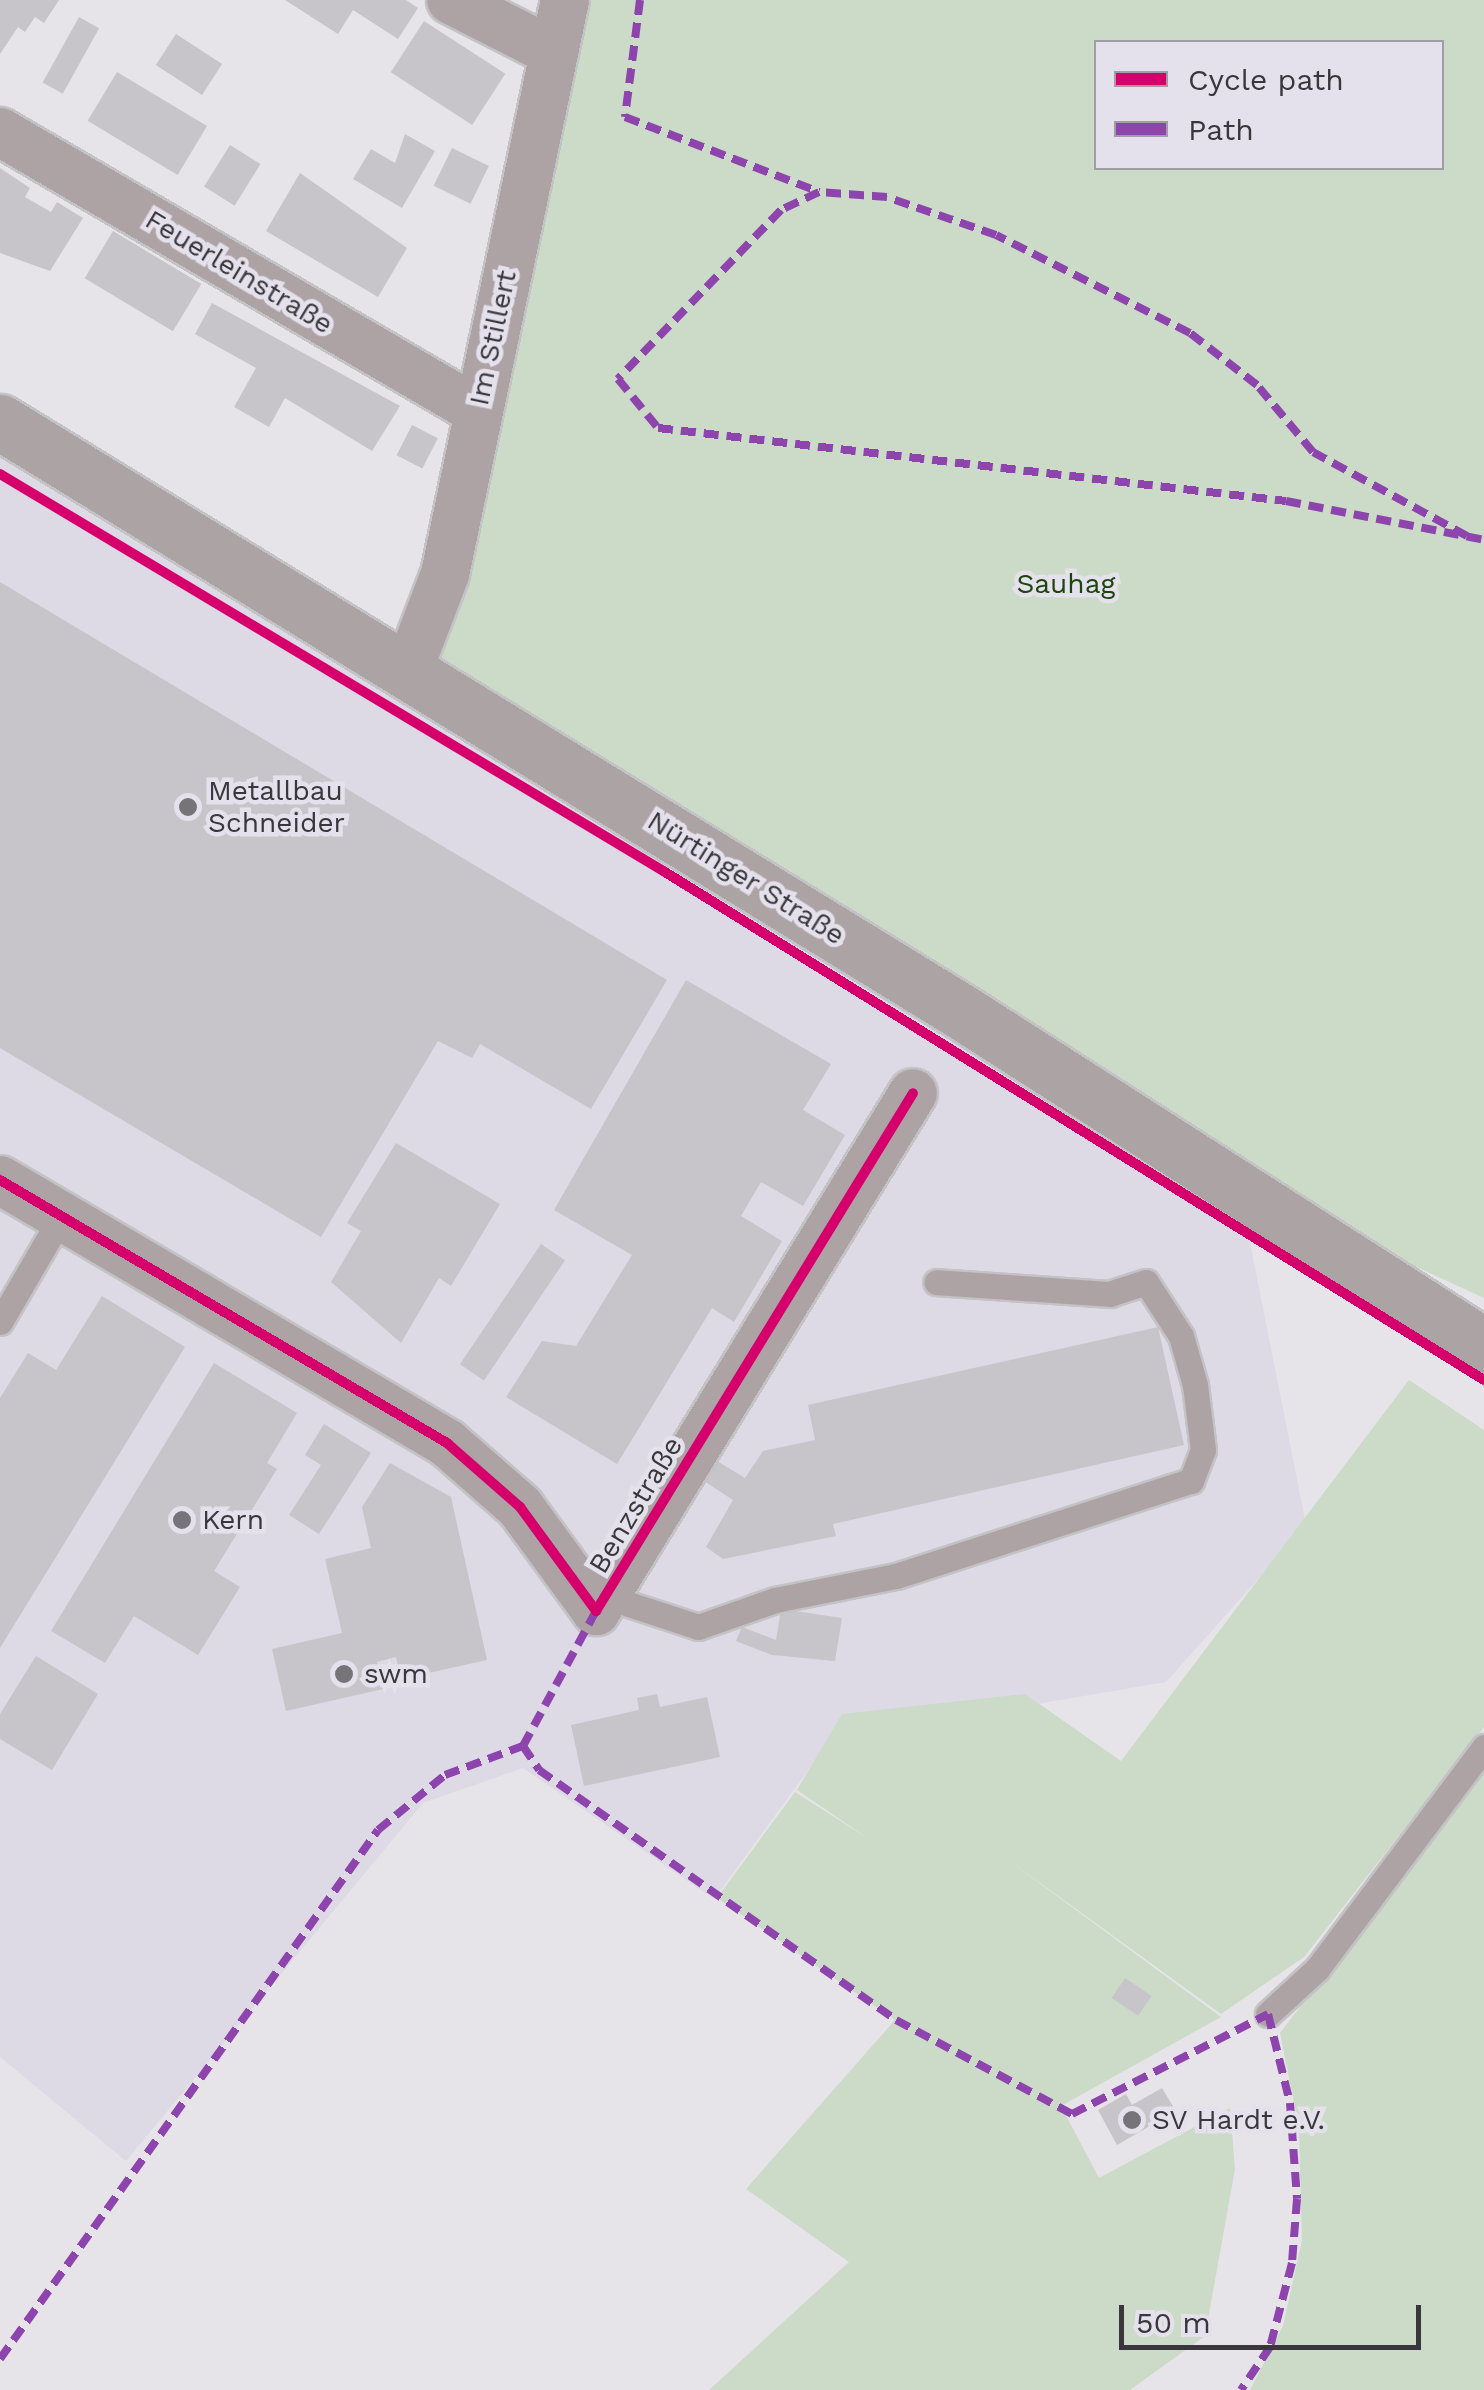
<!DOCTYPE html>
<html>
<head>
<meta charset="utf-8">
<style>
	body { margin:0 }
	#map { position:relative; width:1484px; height:2390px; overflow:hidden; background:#e6e4e9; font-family:"Work Sans",sans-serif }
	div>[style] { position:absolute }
	.built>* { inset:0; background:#ddd9e5 }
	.green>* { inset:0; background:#cbdbc7 }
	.building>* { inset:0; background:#c7c5c9; transform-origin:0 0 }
	.roads { filter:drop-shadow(2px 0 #c3c2c5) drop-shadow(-2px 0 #c3c2c5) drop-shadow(0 2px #c3c2c5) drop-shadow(0 -2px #c3c2c5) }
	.service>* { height:25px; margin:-12.5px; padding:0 12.5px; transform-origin:12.5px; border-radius:12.5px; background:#ada3a5 }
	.minor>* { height:48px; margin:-24px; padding:0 24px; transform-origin:24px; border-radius:24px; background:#ada3a5 }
	.secondary>* { height:55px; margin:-27.5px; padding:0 27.5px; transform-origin:27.5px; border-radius:27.5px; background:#aca3a5 }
	.quiet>* { height:8px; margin-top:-4px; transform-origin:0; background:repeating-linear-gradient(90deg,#8e44ad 0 15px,transparent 0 23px) }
	.cycleway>* { height:10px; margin:-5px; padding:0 5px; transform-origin:5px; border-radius:5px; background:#d6006c }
	.dots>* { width:28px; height:28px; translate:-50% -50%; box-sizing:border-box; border:5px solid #e5e1ec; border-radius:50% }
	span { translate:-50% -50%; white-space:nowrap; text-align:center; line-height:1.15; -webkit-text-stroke:9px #e5e1ec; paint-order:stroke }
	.street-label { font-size:28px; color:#39373b }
	.park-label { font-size:28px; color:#1b450c }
	.poi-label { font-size:28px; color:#39373b }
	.left { translate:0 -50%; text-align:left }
	.legend { position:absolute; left:1094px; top:40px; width:350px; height:130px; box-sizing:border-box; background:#e5e1ec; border:2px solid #a09da5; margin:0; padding:12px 18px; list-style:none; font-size:30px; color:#39373b }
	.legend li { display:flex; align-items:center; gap:20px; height:50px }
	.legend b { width:50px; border:2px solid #a09da5 }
	.scale { position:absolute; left:1119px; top:2305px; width:302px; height:45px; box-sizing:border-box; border:5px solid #39373b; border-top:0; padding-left:12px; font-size:30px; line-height:35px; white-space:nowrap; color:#39373b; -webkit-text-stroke:8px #e5e1ec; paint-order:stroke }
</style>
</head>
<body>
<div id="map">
	<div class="built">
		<div style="clip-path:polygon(0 422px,1219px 1176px,1248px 1232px,1306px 1525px,1166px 1682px,831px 1739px,714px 1899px,523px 1768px,423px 1803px,126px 2161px,0 2057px)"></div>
	</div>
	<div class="green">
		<div style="clip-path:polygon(evenodd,565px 0,1484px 0,1484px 1298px,1219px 1176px,562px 764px,421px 646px,565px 0,1096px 42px,1442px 42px,1442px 168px,1096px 168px,1096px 42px)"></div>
		<div style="clip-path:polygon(1409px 1380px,1484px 1430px,1484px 1727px,1304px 1957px,1221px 2014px,1000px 1854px,1221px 2017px,1061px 2106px,1099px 2178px,1230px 2108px,1235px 2169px,1205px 2336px,1130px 2390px,709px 2390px,849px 2262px,746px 2189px,895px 2020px,717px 1898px,795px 1792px,869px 1839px,797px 1790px,842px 1714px,1025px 1694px,1121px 1761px)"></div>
		<div style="clip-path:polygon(1484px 1766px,1484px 2390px,1250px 2390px,1283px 2326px,1302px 2240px,1299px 2127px,1280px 2033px)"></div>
	</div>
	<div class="building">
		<div style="clip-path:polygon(0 0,59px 0,44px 23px,35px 17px,25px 32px,18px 27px,0 54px)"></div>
		<div style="clip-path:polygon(285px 0,406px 0,418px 8px,398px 39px,353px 10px,338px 34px)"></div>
		<div style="left:79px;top:17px;width:23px;height:75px;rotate:29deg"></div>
		<div style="left:424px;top:21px;width:97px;height:61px;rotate:33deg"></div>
		<div style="left:176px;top:34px;width:55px;height:37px;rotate:33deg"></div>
		<div style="left:117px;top:72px;width:105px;height:57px;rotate:31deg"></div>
		<div style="clip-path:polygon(405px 134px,435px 151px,402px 208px,353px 179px,371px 149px,395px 163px)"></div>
		<div style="left:230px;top:145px;width:36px;height:49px;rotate:32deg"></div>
		<div style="left:452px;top:148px;width:41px;height:42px;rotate:26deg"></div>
		<div style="clip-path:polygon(0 168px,30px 188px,25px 197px,51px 212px,57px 202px,83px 218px,50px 271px,0 253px)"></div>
		<div style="clip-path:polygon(300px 173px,407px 248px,378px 297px,266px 231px)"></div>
		<div style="left:113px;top:231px;width:103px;height:55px;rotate:31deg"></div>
		<div style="clip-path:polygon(212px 303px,400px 406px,372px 451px,285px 398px,269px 427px,234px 407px,256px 368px,195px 334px)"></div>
		<div style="left:412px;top:425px;width:29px;height:34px;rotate:27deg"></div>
		<div style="clip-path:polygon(0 582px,667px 980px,591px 1109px,480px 1044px,472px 1058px,438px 1041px,321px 1237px,0 1048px)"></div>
		<div style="clip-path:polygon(686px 980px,831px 1064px,803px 1110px,845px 1135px,803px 1206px,761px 1182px,741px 1216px,782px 1241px,734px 1322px,712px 1308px,617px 1464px,506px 1397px,542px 1341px,576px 1346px,632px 1255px,554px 1210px)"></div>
		<div style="clip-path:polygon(396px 1143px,500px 1204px,451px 1286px,439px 1278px,401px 1343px,331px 1282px,361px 1231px,347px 1223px)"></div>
		<div style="left:541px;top:1244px;width:29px;height:145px;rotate:34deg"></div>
		<div style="clip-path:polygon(102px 1296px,185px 1347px,0 1648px,0 1398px,28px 1353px,56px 1370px)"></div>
		<div style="clip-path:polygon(1158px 1327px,1184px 1445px,833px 1524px,836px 1536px,723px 1559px,706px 1547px,733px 1500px,704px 1481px,717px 1461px,745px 1478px,763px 1451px,815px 1440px,808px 1405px)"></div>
		<div style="clip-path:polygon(214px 1363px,297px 1413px,267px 1463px,277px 1469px,214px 1571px,240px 1587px,198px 1655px,134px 1616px,105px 1663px,51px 1631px)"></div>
		<div style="clip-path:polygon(324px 1424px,371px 1453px,319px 1534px,289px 1515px,321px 1465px,305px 1455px)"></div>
		<div style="clip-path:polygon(390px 1463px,451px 1497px,487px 1660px,401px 1679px,396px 1657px,377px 1662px,383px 1689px,286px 1711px,272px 1649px,342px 1633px,325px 1559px,371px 1548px,362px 1507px)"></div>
		<div style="clip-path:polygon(781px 1609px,842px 1618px,835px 1661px,772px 1655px,736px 1641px,742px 1627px,776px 1640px)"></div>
		<div style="clip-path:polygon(36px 1656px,98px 1694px,52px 1770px,0 1739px,0 1714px)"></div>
		<div style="clip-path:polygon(657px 1694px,660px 1707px,707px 1697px,720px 1757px,584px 1786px,571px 1725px,639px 1710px,637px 1698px)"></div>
		<div style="left:1125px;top:1978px;width:32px;height:24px;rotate:34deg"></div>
		<div style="clip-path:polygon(1162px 2088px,1176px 2111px,1117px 2145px,1098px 2110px,1126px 2094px,1132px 2105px)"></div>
	</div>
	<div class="roads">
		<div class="service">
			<div style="left:0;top:1322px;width:121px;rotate:-59.8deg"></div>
			<div style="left:607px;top:1597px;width:96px;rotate:18.2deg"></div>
			<div style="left:698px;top:1627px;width:82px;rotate:-19.3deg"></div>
			<div style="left:775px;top:1600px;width:123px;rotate:-11.2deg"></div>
			<div style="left:896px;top:1576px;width:310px;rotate:-17.9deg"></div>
			<div style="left:1191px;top:1481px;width:33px;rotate:-69deg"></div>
			<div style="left:1203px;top:1450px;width:65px;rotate:-97deg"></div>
			<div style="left:1195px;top:1385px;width:51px;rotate:-105.9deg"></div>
			<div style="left:1181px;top:1336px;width:64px;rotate:-122.9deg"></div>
			<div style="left:1146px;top:1282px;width:38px;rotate:162deg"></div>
			<div style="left:1110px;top:1294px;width:174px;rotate:-176.1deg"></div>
			<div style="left:1268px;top:2014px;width:67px;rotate:-42.6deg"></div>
			<div style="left:1317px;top:1969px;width:278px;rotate:-53deg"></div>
		</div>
		<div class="minor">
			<div style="left:451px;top:0;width:114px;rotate:27deg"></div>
			<div style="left:0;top:132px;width:553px;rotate:30.27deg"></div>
			<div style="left:408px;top:671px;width:104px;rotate:-69.1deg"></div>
			<div style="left:445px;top:574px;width:586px;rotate:-78.19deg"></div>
			<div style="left:0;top:1180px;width:519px;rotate:30.47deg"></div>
			<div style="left:447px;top:1443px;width:97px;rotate:41.2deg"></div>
			<div style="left:520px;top:1507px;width:129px;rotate:53.8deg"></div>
			<div style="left:596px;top:1611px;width:607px;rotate:-58.53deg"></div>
		</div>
		<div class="secondary">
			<div style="left:0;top:422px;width:1129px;rotate:31.52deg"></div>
			<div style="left:962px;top:1012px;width:620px;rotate:32.61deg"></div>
		</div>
	</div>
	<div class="quiet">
		<div style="left:640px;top:0;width:118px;rotate:97.3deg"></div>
		<div style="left:625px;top:117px;width:208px;rotate:21.1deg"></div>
		<div style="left:1467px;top:536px;width:175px;rotate:-151.4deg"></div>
		<div style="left:1313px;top:452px;width:87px;rotate:-129.9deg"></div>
		<div style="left:1257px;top:385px;width:85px;rotate:-142.2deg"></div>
		<div style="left:1190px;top:333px;width:217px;rotate:-153.2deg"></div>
		<div style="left:996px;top:235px;width:115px;rotate:-160.8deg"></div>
		<div style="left:887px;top:197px;width:68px;rotate:-175.8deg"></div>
		<div style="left:819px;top:192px;width:42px;rotate:154.7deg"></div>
		<div style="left:781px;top:210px;width:235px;rotate:134deg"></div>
		<div style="left:618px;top:379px;width:63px;rotate:50.8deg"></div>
		<div style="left:658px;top:428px;width:632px;rotate:6.63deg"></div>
		<div style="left:1286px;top:501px;width:202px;rotate:11.1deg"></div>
		<div style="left:523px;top:1746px;width:29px;rotate:56deg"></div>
		<div style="left:539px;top:1770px;width:436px;rotate:35deg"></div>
		<div style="left:896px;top:2020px;width:200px;rotate:28.1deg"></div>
		<div style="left:1072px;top:2114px;width:220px;rotate:-27deg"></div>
		<div style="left:1268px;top:2014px;width:92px;rotate:76.1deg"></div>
		<div style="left:1290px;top:2103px;width:96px;rotate:85.8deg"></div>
		<div style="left:1297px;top:2199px;width:64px;rotate:94.5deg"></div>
		<div style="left:1292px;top:2263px;width:87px;rotate:104.7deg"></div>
		<div style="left:1270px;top:2347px;width:52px;rotate:124deg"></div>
		<div style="left:0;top:2359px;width:650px;rotate:-54.45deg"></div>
		<div style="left:378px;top:1830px;width:87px;rotate:-39.4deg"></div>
		<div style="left:445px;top:1775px;width:83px;rotate:-20.4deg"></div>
		<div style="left:523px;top:1746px;width:153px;rotate:-61.6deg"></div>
	</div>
	<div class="cycleway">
		<div style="left:0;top:474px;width:775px;rotate:30.9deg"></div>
		<div style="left:665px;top:872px;width:964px;rotate:31.81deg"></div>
		<div style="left:0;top:1180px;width:519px;rotate:30.47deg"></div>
		<div style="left:447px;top:1443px;width:97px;rotate:41.2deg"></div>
		<div style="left:520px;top:1507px;width:129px;rotate:53.8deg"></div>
		<div style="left:596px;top:1611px;width:607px;rotate:-58.53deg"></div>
	</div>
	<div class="dots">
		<div style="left:188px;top:807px;background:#767478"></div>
		<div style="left:182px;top:1520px;background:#767478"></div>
		<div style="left:344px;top:1674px;background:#767478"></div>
		<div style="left:1132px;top:2120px;background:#767478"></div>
	</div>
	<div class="street-label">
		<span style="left:239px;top:272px;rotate:31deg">Feuerleinstraße</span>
		<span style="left:493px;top:338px;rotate:-78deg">Im Stillert</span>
		<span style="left:746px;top:878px;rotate:32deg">Nürtinger Straße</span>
		<span style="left:636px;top:1505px;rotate:-59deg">Benzstraße</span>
	</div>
	<div class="park-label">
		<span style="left:1066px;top:584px">Sauhag</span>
	</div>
	<div class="poi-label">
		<span class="left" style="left:208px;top:807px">Metallbau<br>Schneider</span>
		<span class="left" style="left:202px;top:1520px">Kern</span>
		<span class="left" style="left:364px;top:1674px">swm</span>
		<span class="left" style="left:1152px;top:2120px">SV Hardt e.V.</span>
	</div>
	<ul class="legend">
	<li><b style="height:12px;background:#d6006c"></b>Cycle path</li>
	<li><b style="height:12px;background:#8e44ad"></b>Path</li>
	</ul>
	<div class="scale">50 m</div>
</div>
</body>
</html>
